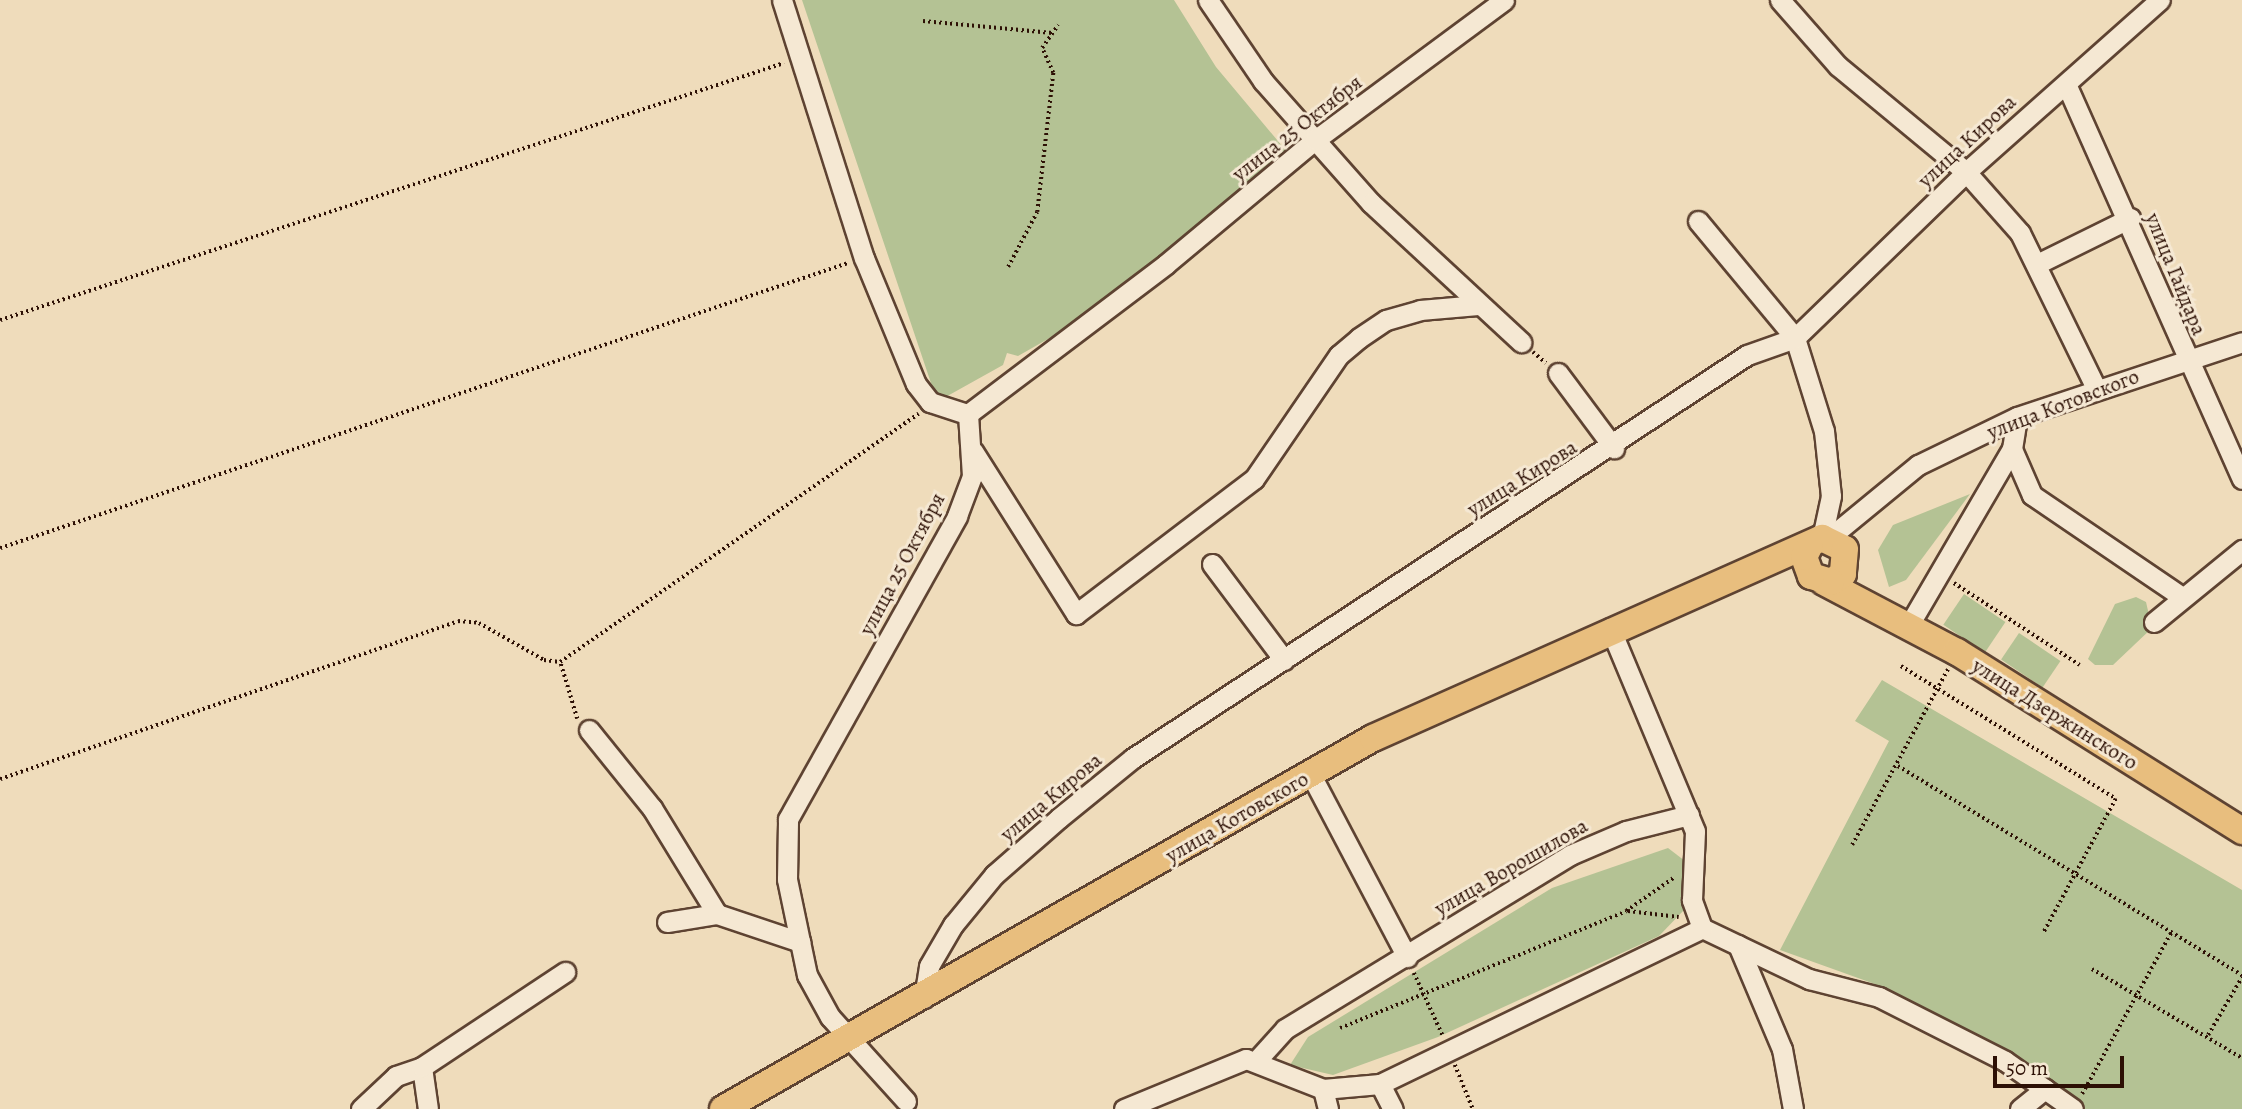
<!DOCTYPE html>
<html>
<head>
<meta charset="utf-8">
<style>
	body { margin:0 }
	#map { position:relative; width:2242px; height:1109px; overflow:hidden; background:#efdcbb; font-family:Alegreya,serif }
	div>[style] { position:absolute }
	.green>* { inset:0; background:#b4c294; transform-origin:0 0 }
	.path>* { height:3.5px; margin-top:-1.75px; transform-origin:0; background:repeating-linear-gradient(90deg,#2d1005 0 2px,transparent 0 5.5px) }
	.roads { filter:drop-shadow(2px 0 #5e4332) drop-shadow(-2px 0 #5e4332) drop-shadow(0 2px #5e4332) drop-shadow(0 -2px #5e4332) }
	.minor>* { height:19px; margin:-9.5px; padding:0 9.5px; transform-origin:9.5px; border-radius:9.5px; background:#f5e8d3 }
	.highway>* { height:26px; margin:-13px; padding:0 13px; transform-origin:13px; border-radius:13px; background:#e8be7e }
	span { translate:-50% -50%; white-space:nowrap; text-align:center; line-height:1.15; -webkit-text-stroke:6px #f5e8d3; paint-order:stroke }
	.street-label { font-size:21px; color:#2d1005 }
	.scale { position:absolute; left:1993px; top:1056px; width:131px; height:32px; box-sizing:border-box; border:4px solid #2d1005; border-top:0; padding-left:9px; font-size:21px; line-height:24px; white-space:nowrap; color:#2d1005; -webkit-text-stroke:5px #f5e8d3; paint-order:stroke }
</style>
</head>
<body>
<div id="map">
	<div class="green">
		<div style="clip-path:polygon(802px 0,1174px 0,1216px 67px,1288px 153px,1165px 258px,1062px 331px,1018px 356px,1007px 353px,1003px 365px,942px 399px,934px 392px)"></div>
		<div style="clip-path:polygon(1970px 494px,1906px 580px,1889px 587px,1878px 550px,1893px 525px)"></div>
		<div style="left:1964px;top:594px;width:50px;height:37px;rotate:34deg"></div>
		<div style="clip-path:polygon(2136px 597px,2146px 602px,2152px 628px,2113px 665px,2095px 665px,2088px 659px,2115px 604px)"></div>
		<div style="left:2019px;top:633px;width:50px;height:32px;rotate:34deg"></div>
		<div style="clip-path:polygon(1882px 680px,2242px 890px,2242px 1109px,2081px 1109px,1966px 1029px,1872px 983px,1780px 950px,1889px 741px,1855px 721px)"></div>
		<div style="clip-path:polygon(1668px 848px,1685px 861px,1687px 884px,1684px 910px,1659px 936px,1438px 1037px,1333px 1075px,1290px 1065px,1308px 1037px,1552px 888px)"></div>
	</div>
	<div class="path">
		<div style="left:923px;top:21px;width:130px;rotate:5.3deg"></div>
		<div style="left:1008px;top:267px;width:62px;rotate:-62.2deg"></div>
		<div style="left:1037px;top:212px;width:140px;rotate:-83.4deg"></div>
		<div style="left:1053px;top:73px;width:27px;rotate:-114deg"></div>
		<div style="left:1042px;top:48px;width:28px;rotate:-55deg"></div>
		<div style="left:0;top:320px;width:825px;rotate:-18.15deg"></div>
		<div style="left:1533px;top:352px;width:17px;rotate:40deg"></div>
		<div style="left:0;top:548px;width:895px;rotate:-18.58deg"></div>
		<div style="left:1954px;top:583px;width:150px;rotate:33.1deg"></div>
		<div style="left:1901px;top:666px;width:253px;rotate:31.7deg"></div>
		<div style="left:2116px;top:799px;width:153px;rotate:118.4deg"></div>
		<div style="left:577px;top:719px;width:59px;rotate:-106.6deg"></div>
		<div style="left:560px;top:662px;width:436px;rotate:-34.7deg"></div>
		<div style="left:1898px;top:766px;width:403px;rotate:31.3deg"></div>
		<div style="left:0;top:779px;width:484px;rotate:-19deg"></div>
		<div style="left:458px;top:621px;width:21px;rotate:5deg"></div>
		<div style="left:479px;top:623px;width:75px;rotate:29.6deg"></div>
		<div style="left:544px;top:660px;width:16px;rotate:7deg"></div>
		<div style="left:1852px;top:845px;width:200px;rotate:-61.4deg"></div>
		<div style="left:1628px;top:911px;width:51px;rotate:6.7deg"></div>
		<div style="left:2092px;top:969px;width:174px;rotate:30.7deg"></div>
		<div style="left:1414px;top:973px;width:69px;rotate:65.3deg"></div>
		<div style="left:1340px;top:1028px;width:309px;rotate:-22.2deg"></div>
		<div style="left:1626px;top:911px;width:60px;rotate:-34.8deg"></div>
		<div style="left:2208px;top:1035px;width:67px;rotate:-59.6deg"></div>
		<div style="left:1455px;top:1065px;width:48px;rotate:67.8deg"></div>
		<div style="left:2082px;top:1094px;width:184px;rotate:-61.1deg"></div>
	</div>
	<div class="roads">
		<div class="minor">
			<div style="left:782px;top:0;width:271px;rotate:72.4deg"></div>
			<div style="left:864px;top:258px;width:136px;rotate:67.6deg"></div>
			<div style="left:916px;top:384px;width:23px;rotate:52deg"></div>
			<div style="left:930px;top:402px;width:40px;rotate:18deg"></div>
			<div style="left:1208px;top:0;width:98px;rotate:55.8deg"></div>
			<div style="left:1263px;top:81px;width:163px;rotate:48.5deg"></div>
			<div style="left:1371px;top:203px;width:205px;rotate:42.8deg"></div>
			<div style="left:1780px;top:0;width:88px;rotate:48.7deg"></div>
			<div style="left:1838px;top:66px;width:166px;rotate:39.6deg"></div>
			<div style="left:1966px;top:172px;width:81px;rotate:48.5deg"></div>
			<div style="left:2020px;top:233px;width:173px;rotate:63.9deg"></div>
			<div style="left:2067px;top:86px;width:430px;rotate:66deg"></div>
			<div style="left:1698px;top:221px;width:152px;rotate:50.3deg"></div>
			<div style="left:1795px;top:338px;width:97px;rotate:72.7deg"></div>
			<div style="left:1824px;top:431px;width:65px;rotate:83.9deg"></div>
			<div style="left:1831px;top:496px;width:43px;rotate:102.1deg"></div>
			<div style="left:2037px;top:264px;width:104px;rotate:-26.3deg"></div>
			<div style="left:1558px;top:373px;width:94px;rotate:53.3deg"></div>
			<div style="left:968px;top:414px;width:248px;rotate:-37.1deg"></div>
			<div style="left:1166px;top:264px;width:194px;rotate:-39.8deg"></div>
			<div style="left:1315px;top:140px;width:235px;rotate:-36.5deg"></div>
			<div style="left:2012px;top:449px;width:50px;rotate:66.5deg"></div>
			<div style="left:2032px;top:495px;width:181px;rotate:34.2deg"></div>
			<div style="left:973px;top:451px;width:193px;rotate:57.7deg"></div>
			<div style="left:1076px;top:614px;width:223px;rotate:-37.2deg"></div>
			<div style="left:1254px;top:479px;width:150px;rotate:-55.6deg"></div>
			<div style="left:1339px;top:355px;width:26px;rotate:-40deg"></div>
			<div style="left:1359px;top:338px;width:32px;rotate:-34deg"></div>
			<div style="left:1386px;top:320px;width:35px;rotate:-16deg"></div>
			<div style="left:1420px;top:310px;width:58px;rotate:-4.9deg"></div>
			<div style="left:1829px;top:538px;width:115px;rotate:-39.4deg"></div>
			<div style="left:1918px;top:465px;width:110px;rotate:-25.9deg"></div>
			<div style="left:2017px;top:417px;width:237px;rotate:-18.4deg"></div>
			<div style="left:1212px;top:564px;width:120px;rotate:53.1deg"></div>
			<div style="left:2154px;top:622px;width:114px;rotate:-39.3deg"></div>
			<div style="left:1909px;top:625px;width:204px;rotate:-59.7deg"></div>
			<div style="left:2012px;top:449px;width:32px;rotate:-81deg"></div>
			<div style="left:589px;top:730px;width:100px;rotate:51.1deg"></div>
			<div style="left:652px;top:808px;width:124px;rotate:58.5deg"></div>
			<div style="left:1311px;top:775px;width:206px;rotate:62.2deg"></div>
			<div style="left:667px;top:922px;width:51px;rotate:-9.1deg"></div>
			<div style="left:717px;top:914px;width:88px;rotate:18.6deg"></div>
			<div style="left:1702px;top:928px;width:119px;rotate:25.5deg"></div>
			<div style="left:1809px;top:979px;width:72px;rotate:14.4deg"></div>
			<div style="left:1879px;top:997px;width:141px;rotate:26.9deg"></div>
			<div style="left:2005px;top:1061px;width:83px;rotate:35.2deg"></div>
			<div style="left:1738px;top:945px;width:113px;rotate:67.1deg"></div>
			<div style="left:1782px;top:1049px;width:61px;rotate:79.6deg"></div>
			<div style="left:924px;top:998px;width:32px;rotate:-81deg"></div>
			<div style="left:929px;top:966px;width:48px;rotate:-59.7deg"></div>
			<div style="left:953px;top:925px;width:65px;rotate:-50.6deg"></div>
			<div style="left:994px;top:875px;width:86px;rotate:-41.2deg"></div>
			<div style="left:1059px;top:818px;width:95px;rotate:-39deg"></div>
			<div style="left:1133px;top:758px;width:734px;rotate:-33.28deg"></div>
			<div style="left:1747px;top:355px;width:51px;rotate:-19.5deg"></div>
			<div style="left:1795px;top:338px;width:238px;rotate:-44.1deg"></div>
			<div style="left:1966px;top:172px;width:259px;rotate:-41.6deg"></div>
			<div style="left:1256px;top:1061px;width:43px;rotate:-47.8deg"></div>
			<div style="left:1285px;top:1029px;width:334px;rotate:-31.4deg"></div>
			<div style="left:1570px;top:855px;width:61px;rotate:-23.2deg"></div>
			<div style="left:1626px;top:831px;width:65px;rotate:-14.3deg"></div>
			<div style="left:422px;top:1067px;width:42px;rotate:81.9deg"></div>
			<div style="left:1380px;top:1084px;width:28px;rotate:63deg"></div>
			<div style="left:1323px;top:1089px;width:21px;rotate:76deg"></div>
			<div style="left:906px;top:1101px;width:113px;rotate:-132.1deg"></div>
			<div style="left:830px;top:1017px;width:48px;rotate:-118.7deg"></div>
			<div style="left:807px;top:975px;width:98px;rotate:-101.8deg"></div>
			<div style="left:787px;top:879px;width:60px;rotate:-89deg"></div>
			<div style="left:788px;top:819px;width:347px;rotate:-60.8deg"></div>
			<div style="left:957px;top:516px;width:43px;rotate:-69.4deg"></div>
			<div style="left:972px;top:476px;width:62px;rotate:-93.7deg"></div>
			<div style="left:361px;top:1109px;width:48px;rotate:-43.3deg"></div>
			<div style="left:396px;top:1076px;width:28px;rotate:-19deg"></div>
			<div style="left:422px;top:1067px;width:172px;rotate:-33.6deg"></div>
			<div style="left:1124px;top:1109px;width:132px;rotate:-22.3deg"></div>
			<div style="left:1246px;top:1059px;width:83px;rotate:21.3deg"></div>
			<div style="left:1323px;top:1089px;width:57px;rotate:-5deg"></div>
			<div style="left:1380px;top:1084px;width:358px;rotate:-25.8deg"></div>
			<div style="left:1702px;top:928px;width:30px;rotate:-110deg"></div>
			<div style="left:1692px;top:900px;width:69px;rotate:-87.5deg"></div>
			<div style="left:1695px;top:831px;width:220px;rotate:-112.7deg"></div>
			<div style="left:2020px;top:1109px;width:32px;rotate:-39deg"></div>
		</div>
		<div class="highway">
			<div style="left:1824px;top:582px;width:150px;rotate:27.8deg"></div>
			<div style="left:1957px;top:652px;width:337px;rotate:32.1deg"></div>
			<div style="left:723px;top:1109px;width:748px;rotate:-29.72deg"></div>
			<div style="left:1373px;top:738px;width:492px;rotate:-24deg"></div>
			<div style="left:1822px;top:538px;width:25px;rotate:26deg"></div>
			<div style="left:1845px;top:549px;width:25px;rotate:95deg"></div>
			<div style="left:1843px;top:574px;width:14px;rotate:146deg"></div>
			<div style="left:1831px;top:582px;width:21px;rotate:-163deg"></div>
			<div style="left:1811px;top:576px;width:20px;rotate:-110deg"></div>
			<div style="left:1804px;top:557px;width:13px;rotate:-63deg"></div>
		</div>
	</div>
	<div class="street-label">
		<span style="left:1297px;top:128px;rotate:-38deg">улица 25 Октября</span>
		<span style="left:1967px;top:141px;rotate:-43deg">улица Кирова</span>
		<span style="left:2176px;top:274px;rotate:68deg">улица Гайдара</span>
		<span style="left:2063px;top:404px;rotate:-21deg">улица Котовского</span>
		<span style="left:1522px;top:478px;rotate:-32deg">улица Кирова</span>
		<span style="left:902px;top:564px;rotate:-62deg">улица 25 Октября</span>
		<span style="left:2055px;top:714px;rotate:32deg">улица Дзержинского</span>
		<span style="left:1051px;top:797px;rotate:-40deg">улица Кирова</span>
		<span style="left:1237px;top:817px;rotate:-30deg">улица Котовского</span>
		<span style="left:1511px;top:867px;rotate:-30deg">улица Ворошилова</span>
	</div>
	<div class="scale">50 m</div>
</div>
</body>
</html>
